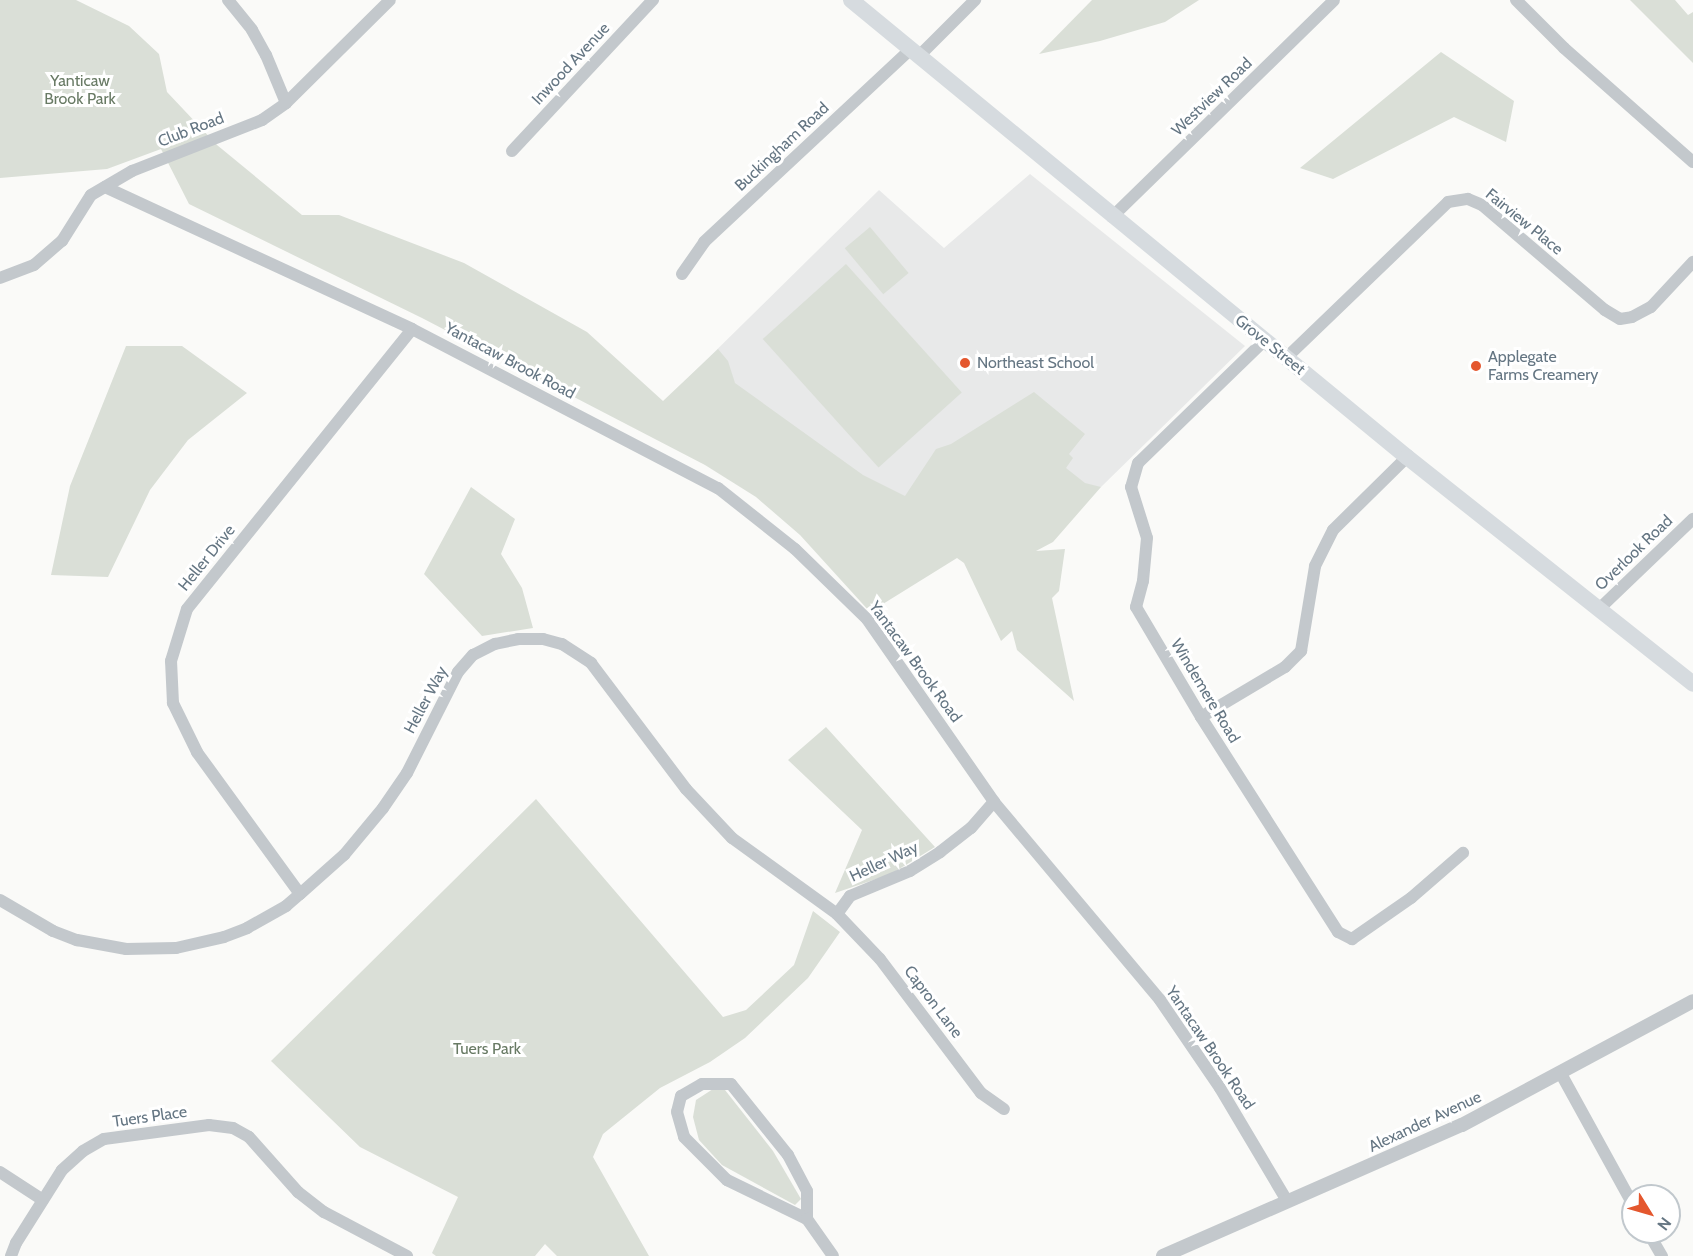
<!DOCTYPE html>
<html>
<head>
<meta charset="utf-8">
<style>
	body { margin:0 }
	#map { position:relative; width:1693px; height:1256px; overflow:hidden; background:#fafaf8; font-family:Cabin,sans-serif }
	div>[style] { position:absolute }
	.built>* { inset:0; background:#e8e9e9 }
	.green>* { inset:0; background:#dadfd7; transform-origin:0 0 }
	.minor>* { height:12px; margin:-6px; padding:0 6px; transform-origin:6px; border-radius:6px; background:#c3c8cc }
	.tertiary>* { height:14px; margin:-7px; padding:0 7px; transform-origin:7px; border-radius:7px; background:#c3c8cc }
	.secondary>* { height:16px; margin:-8px; padding:0 8px; transform-origin:8px; border-radius:8px; background:#d6dbdf }
	.dots>* { width:16px; height:16px; translate:-50% -50%; box-sizing:border-box; border:3px solid #fff; border-radius:50% }
	span { translate:-50% -50%; white-space:nowrap; text-align:center; line-height:1.15; -webkit-text-stroke:6px #fff; paint-order:stroke }
	.street-label { font-size:16px; color:#657683 }
	.park-label { font-size:16px; color:#687a64 }
	.poi-label { font-size:16px; color:#657683 }
	.left { translate:0 -50%; text-align:left }
	.north { position:absolute; left:1621px; top:1184px; width:60px; height:60px; box-sizing:border-box; background:#fff; border:2px solid #c1c8cd; border-radius:50%; rotate:127deg; font-size:16px; font-weight:700; line-height:24px; text-align:center; color:#657683 }
	.north::after { content:''; display:block; margin:auto; width:21px; height:27px; background:#e4572e; clip-path:polygon(50% 0,100% 100%,50% 72%,0 100%) }
</style>
</head>
<body>
<div id="map">
	<div class="built">
		<div style="clip-path:polygon(1030px 174px,1245px 346px,1101px 487px,904px 518px,688px 378px,879px 190px,944px 248px)"></div>
	</div>
	<div class="green">
		<div style="clip-path:polygon(0 0,76px 0,129px 26px,159px 54px,167px 92px,217px 145px,302px 215px,339px 215px,464px 263px,587px 332px,663px 401px,718px 349px,728px 361px,735px 383px,863px 475px,905px 496px,936px 449px,951px 444px,1034px 392px,1085px 434px,1069px 454px,1073px 458px,1066px 468px,1085px 483px,1101px 487px,1053px 542px,1036px 551px,1065px 549px,1059px 591px,1052px 598px,1074px 701px,1017px 650px,1012px 631px,1001px 641px,964px 563px,957px 558px,870px 612px,800px 535px,756px 497px,705px 465px,422px 318px,189px 204px,161px 149px,107px 169px,0 178px)"></div>
		<div style="clip-path:polygon(1092px 0,1199px 0,1165px 22px,1100px 41px,1039px 54px)"></div>
		<div style="clip-path:polygon(1630px 0,1675px 0,1688px 15px,1693px 12px,1693px 63px)"></div>
		<div style="clip-path:polygon(1441px 52px,1514px 101px,1506px 142px,1454px 117px,1333px 179px,1300px 168px)"></div>
		<div style="left:870px;top:227px;width:60px;height:33px;rotate:50deg"></div>
		<div style="left:846px;top:264px;width:173px;height:112px;rotate:48deg"></div>
		<div style="clip-path:polygon(126px 346px,182px 346px,247px 393px,188px 440px,150px 490px,108px 577px,51px 575px,70px 486px)"></div>
		<div style="clip-path:polygon(471px 487px,515px 519px,501px 554px,522px 588px,533px 628px,482px 636px,424px 574px)"></div>
		<div style="clip-path:polygon(826px 727px,935px 847px,891px 874px,835px 893px,862px 830px,788px 760px)"></div>
		<div style="clip-path:polygon(536px 799px,723px 1017px,746px 1010px,794px 965px,813px 911px,840px 932px,808px 978px,745px 1038px,710px 1062px,660px 1088px,603px 1134px,593px 1157px,649px 1256px,557px 1256px,545px 1244px,535px 1256px,436px 1256px,432px 1253px,458px 1197px,360px 1147px,271px 1061px)"></div>
		<div style="clip-path:polygon(713px 1089px,725px 1090px,773px 1151px,801px 1199px,795px 1205px,722px 1165px,699px 1140px,693px 1117px,696px 1100px)"></div>
	</div>
	<div class="minor">
		<div style="left:228px;top:0;width:38px;rotate:51deg"></div>
		<div style="left:252px;top:30px;width:29px;rotate:61deg"></div>
		<div style="left:266px;top:55px;width:52px;rotate:67.4deg"></div>
		<div style="left:1516px;top:0;width:68px;rotate:45deg"></div>
		<div style="left:1564px;top:48px;width:172px;rotate:41.5deg"></div>
		<div style="left:918px;top:57px;width:81px;rotate:-45deg"></div>
		<div style="left:512px;top:151px;width:207px;rotate:-47deg"></div>
		<div style="left:105px;top:187px;width:338px;rotate:24.8deg"></div>
		<div style="left:412px;top:329px;width:345px;rotate:27.5deg"></div>
		<div style="left:718px;top:488px;width:98px;rotate:38.4deg"></div>
		<div style="left:795px;top:549px;width:100px;rotate:44.2deg"></div>
		<div style="left:867px;top:619px;width:223px;rotate:55.2deg"></div>
		<div style="left:994px;top:802px;width:258px;rotate:50deg"></div>
		<div style="left:1160px;top:1000px;width:107px;rotate:55.7deg"></div>
		<div style="left:1220px;top:1088px;width:131px;rotate:59.3deg"></div>
		<div style="left:1112px;top:217px;width:310px;rotate:-44.3deg"></div>
		<div style="left:682px;top:274px;width:39px;rotate:-55deg"></div>
		<div style="left:704px;top:242px;width:282px;rotate:-43deg"></div>
		<div style="left:0;top:278px;width:36px;rotate:-21deg"></div>
		<div style="left:34px;top:265px;width:37px;rotate:-41deg"></div>
		<div style="left:62px;top:241px;width:54px;rotate:-57.8deg"></div>
		<div style="left:91px;top:195px;width:48px;rotate:-30.3deg"></div>
		<div style="left:132px;top:171px;width:140px;rotate:-21.4deg"></div>
		<div style="left:262px;top:120px;width:29px;rotate:-35deg"></div>
		<div style="left:286px;top:103px;width:146px;rotate:-44.7deg"></div>
		<div style="left:1264px;top:341px;width:175px;rotate:135.9deg"></div>
		<div style="left:1138px;top:463px;width:25px;rotate:106deg"></div>
		<div style="left:1131px;top:487px;width:53px;rotate:72.6deg"></div>
		<div style="left:1147px;top:538px;width:43px;rotate:95.3deg"></div>
		<div style="left:1143px;top:581px;width:27px;rotate:105deg"></div>
		<div style="left:1136px;top:607px;width:128px;rotate:59.4deg"></div>
		<div style="left:1201px;top:717px;width:255px;rotate:57.5deg"></div>
		<div style="left:1338px;top:932px;width:16px;rotate:27deg"></div>
		<div style="left:1352px;top:939px;width:72px;rotate:-34.8deg"></div>
		<div style="left:1411px;top:898px;width:69px;rotate:-40.9deg"></div>
		<div style="left:1286px;top:358px;width:225px;rotate:-43.9deg"></div>
		<div style="left:1448px;top:202px;width:20px;rotate:-9deg"></div>
		<div style="left:1468px;top:199px;width:15px;rotate:23deg"></div>
		<div style="left:1482px;top:205px;width:162px;rotate:40.5deg"></div>
		<div style="left:1605px;top:310px;width:17px;rotate:31deg"></div>
		<div style="left:1620px;top:319px;width:12px;rotate:-9deg"></div>
		<div style="left:1632px;top:317px;width:21px;rotate:-28deg"></div>
		<div style="left:1651px;top:307px;width:62px;rotate:-47deg"></div>
		<div style="left:1598px;top:610px;width:132px;rotate:-43.8deg"></div>
		<div style="left:1201px;top:717px;width:98px;rotate:-30.8deg"></div>
		<div style="left:1285px;top:667px;width:23px;rotate:-45deg"></div>
		<div style="left:1301px;top:651px;width:86px;rotate:-80.6deg"></div>
		<div style="left:1315px;top:566px;width:40px;rotate:-63.4deg"></div>
		<div style="left:1333px;top:530px;width:104px;rotate:-44.6deg"></div>
		<div style="left:300px;top:894px;width:175px;rotate:-126deg"></div>
		<div style="left:197px;top:752px;width:55px;rotate:-116.1deg"></div>
		<div style="left:173px;top:703px;width:42px;rotate:-92.7deg"></div>
		<div style="left:171px;top:661px;width:54px;rotate:-72.9deg"></div>
		<div style="left:187px;top:609px;width:359px;rotate:-51.2deg"></div>
		<div style="left:0;top:900px;width:61px;rotate:30.3deg"></div>
		<div style="left:53px;top:931px;width:26px;rotate:21deg"></div>
		<div style="left:77px;top:940px;width:50px;rotate:10.4deg"></div>
		<div style="left:126px;top:949px;width:50px;rotate:-1.1deg"></div>
		<div style="left:176px;top:948px;width:49px;rotate:-12.9deg"></div>
		<div style="left:224px;top:937px;width:25px;rotate:-21deg"></div>
		<div style="left:247px;top:928px;width:45px;rotate:-29.4deg"></div>
		<div style="left:286px;top:906px;width:18px;rotate:-41deg"></div>
		<div style="left:300px;top:894px;width:59px;rotate:-41.6deg"></div>
		<div style="left:344px;top:855px;width:61px;rotate:-50.3deg"></div>
		<div style="left:383px;top:808px;width:42px;rotate:-55.6deg"></div>
		<div style="left:407px;top:773px;width:113px;rotate:-63.2deg"></div>
		<div style="left:458px;top:672px;width:23px;rotate:-49deg"></div>
		<div style="left:473px;top:655px;width:25px;rotate:-27deg"></div>
		<div style="left:495px;top:644px;width:24px;rotate:-12deg"></div>
		<div style="left:518px;top:639px;width:25px"></div>
		<div style="left:543px;top:639px;width:20px;rotate:15deg"></div>
		<div style="left:562px;top:644px;width:35px;rotate:33deg"></div>
		<div style="left:591px;top:663px;width:158px;rotate:53deg"></div>
		<div style="left:686px;top:789px;width:67px;rotate:46.8deg"></div>
		<div style="left:732px;top:838px;width:130px;rotate:35.9deg"></div>
		<div style="left:837px;top:914px;width:62px;rotate:46.3deg"></div>
		<div style="left:880px;top:959px;width:168px;rotate:53deg"></div>
		<div style="left:981px;top:1093px;width:28px;rotate:35deg"></div>
		<div style="left:837px;top:914px;width:22px;rotate:-54deg"></div>
		<div style="left:850px;top:896px;width:65px;rotate:-22.6deg"></div>
		<div style="left:910px;top:871px;width:36px;rotate:-32deg"></div>
		<div style="left:940px;top:852px;width:39px;rotate:-38deg"></div>
		<div style="left:971px;top:828px;width:35px;rotate:-49deg"></div>
		<div style="left:1560px;top:1072px;width:152px;rotate:61.2deg"></div>
		<div style="left:0;top:1172px;width:51px;rotate:33.1deg"></div>
		<div style="left:807px;top:1219px;width:28px;rotate:-90deg"></div>
		<div style="left:807px;top:1191px;width:41px;rotate:-117.8deg"></div>
		<div style="left:788px;top:1155px;width:91px;rotate:-128.8deg"></div>
		<div style="left:731px;top:1084px;width:29px;rotate:180deg"></div>
		<div style="left:702px;top:1084px;width:24px;rotate:150deg"></div>
		<div style="left:681px;top:1096px;width:16px;rotate:104deg"></div>
		<div style="left:677px;top:1112px;width:26px;rotate:74deg"></div>
		<div style="left:684px;top:1137px;width:61px;rotate:45deg"></div>
		<div style="left:727px;top:1180px;width:89px;rotate:26deg"></div>
		<div style="left:807px;top:1219px;width:45px;rotate:54.9deg"></div>
		<div style="left:1648px;top:1232px;width:28px;rotate:60deg"></div>
		<div style="left:11px;top:1256px;width:14px;rotate:-69deg"></div>
		<div style="left:16px;top:1243px;width:86px;rotate:-57.8deg"></div>
		<div style="left:62px;top:1170px;width:28px;rotate:-42deg"></div>
		<div style="left:83px;top:1151px;width:24px;rotate:-30deg"></div>
		<div style="left:104px;top:1139px;width:106px;rotate:-7.6deg"></div>
		<div style="left:209px;top:1125px;width:24px;rotate:7deg"></div>
		<div style="left:233px;top:1128px;width:18px;rotate:29deg"></div>
		<div style="left:249px;top:1137px;width:74px;rotate:48.3deg"></div>
		<div style="left:298px;top:1192px;width:33px;rotate:38deg"></div>
		<div style="left:324px;top:1212px;width:94px;rotate:27.9deg"></div>
	</div>
	<div class="tertiary">
		<div style="left:1163px;top:1256px;width:326px;rotate:-23.7deg"></div>
		<div style="left:1462px;top:1125px;width:262px;rotate:-28.2deg"></div>
	</div>
	<div class="secondary">
		<div style="left:851px;top:0;width:720px;rotate:39.42deg"></div>
		<div style="left:1407px;top:457px;width:365px;rotate:38.4deg"></div>
	</div>
	<div class="dots">
		<div style="left:965px;top:363px;background:#e4572e"></div>
		<div style="left:1476px;top:366px;background:#e4572e"></div>
	</div>
	<div class="street-label">
		<span style="left:571px;top:64px;rotate:-47deg">Inwood Avenue</span>
		<span style="left:1212px;top:97px;rotate:-44deg">Westview Road</span>
		<span style="left:191px;top:130px;rotate:-21deg">Club Road</span>
		<span style="left:782px;top:147px;rotate:-43deg">Buckingham Road</span>
		<span style="left:1524px;top:222px;rotate:39deg">Fairview Place</span>
		<span style="left:1270px;top:345px;rotate:39deg">Grove Street</span>
		<span style="left:510px;top:361px;rotate:28deg">Yantacaw Brook Road</span>
		<span style="left:1634px;top:553px;rotate:-44deg">Overlook Road</span>
		<span style="left:207px;top:558px;rotate:-51deg">Heller Drive</span>
		<span style="left:915px;top:662px;rotate:54deg">Yantacaw Brook Road</span>
		<span style="left:1205px;top:691px;rotate:59deg">Windemere Road</span>
		<span style="left:426px;top:700px;rotate:-62deg">Heller Way</span>
		<span style="left:884px;top:862px;rotate:-25deg">Heller Way</span>
		<span style="left:933px;top:1002px;rotate:53deg">Capron Lane</span>
		<span style="left:1210px;top:1048px;rotate:56deg">Yantacaw Brook Road</span>
		<span style="left:150px;top:1117px;rotate:-8deg">Tuers Place</span>
		<span style="left:1425px;top:1122px;rotate:-25deg">Alexander Avenue</span>
	</div>
	<div class="park-label">
		<span style="left:80px;top:90px">Yanticaw<br>Brook Park</span>
		<span style="left:487px;top:1049px">Tuers Park</span>
	</div>
	<div class="poi-label">
		<span class="left" style="left:1488px;top:366px">Applegate<br>Farms Creamery</span>
		<span class="left" style="left:977px;top:363px">Northeast School</span>
	</div>
	<div class="north">N</div>
</div>
</body>
</html>
